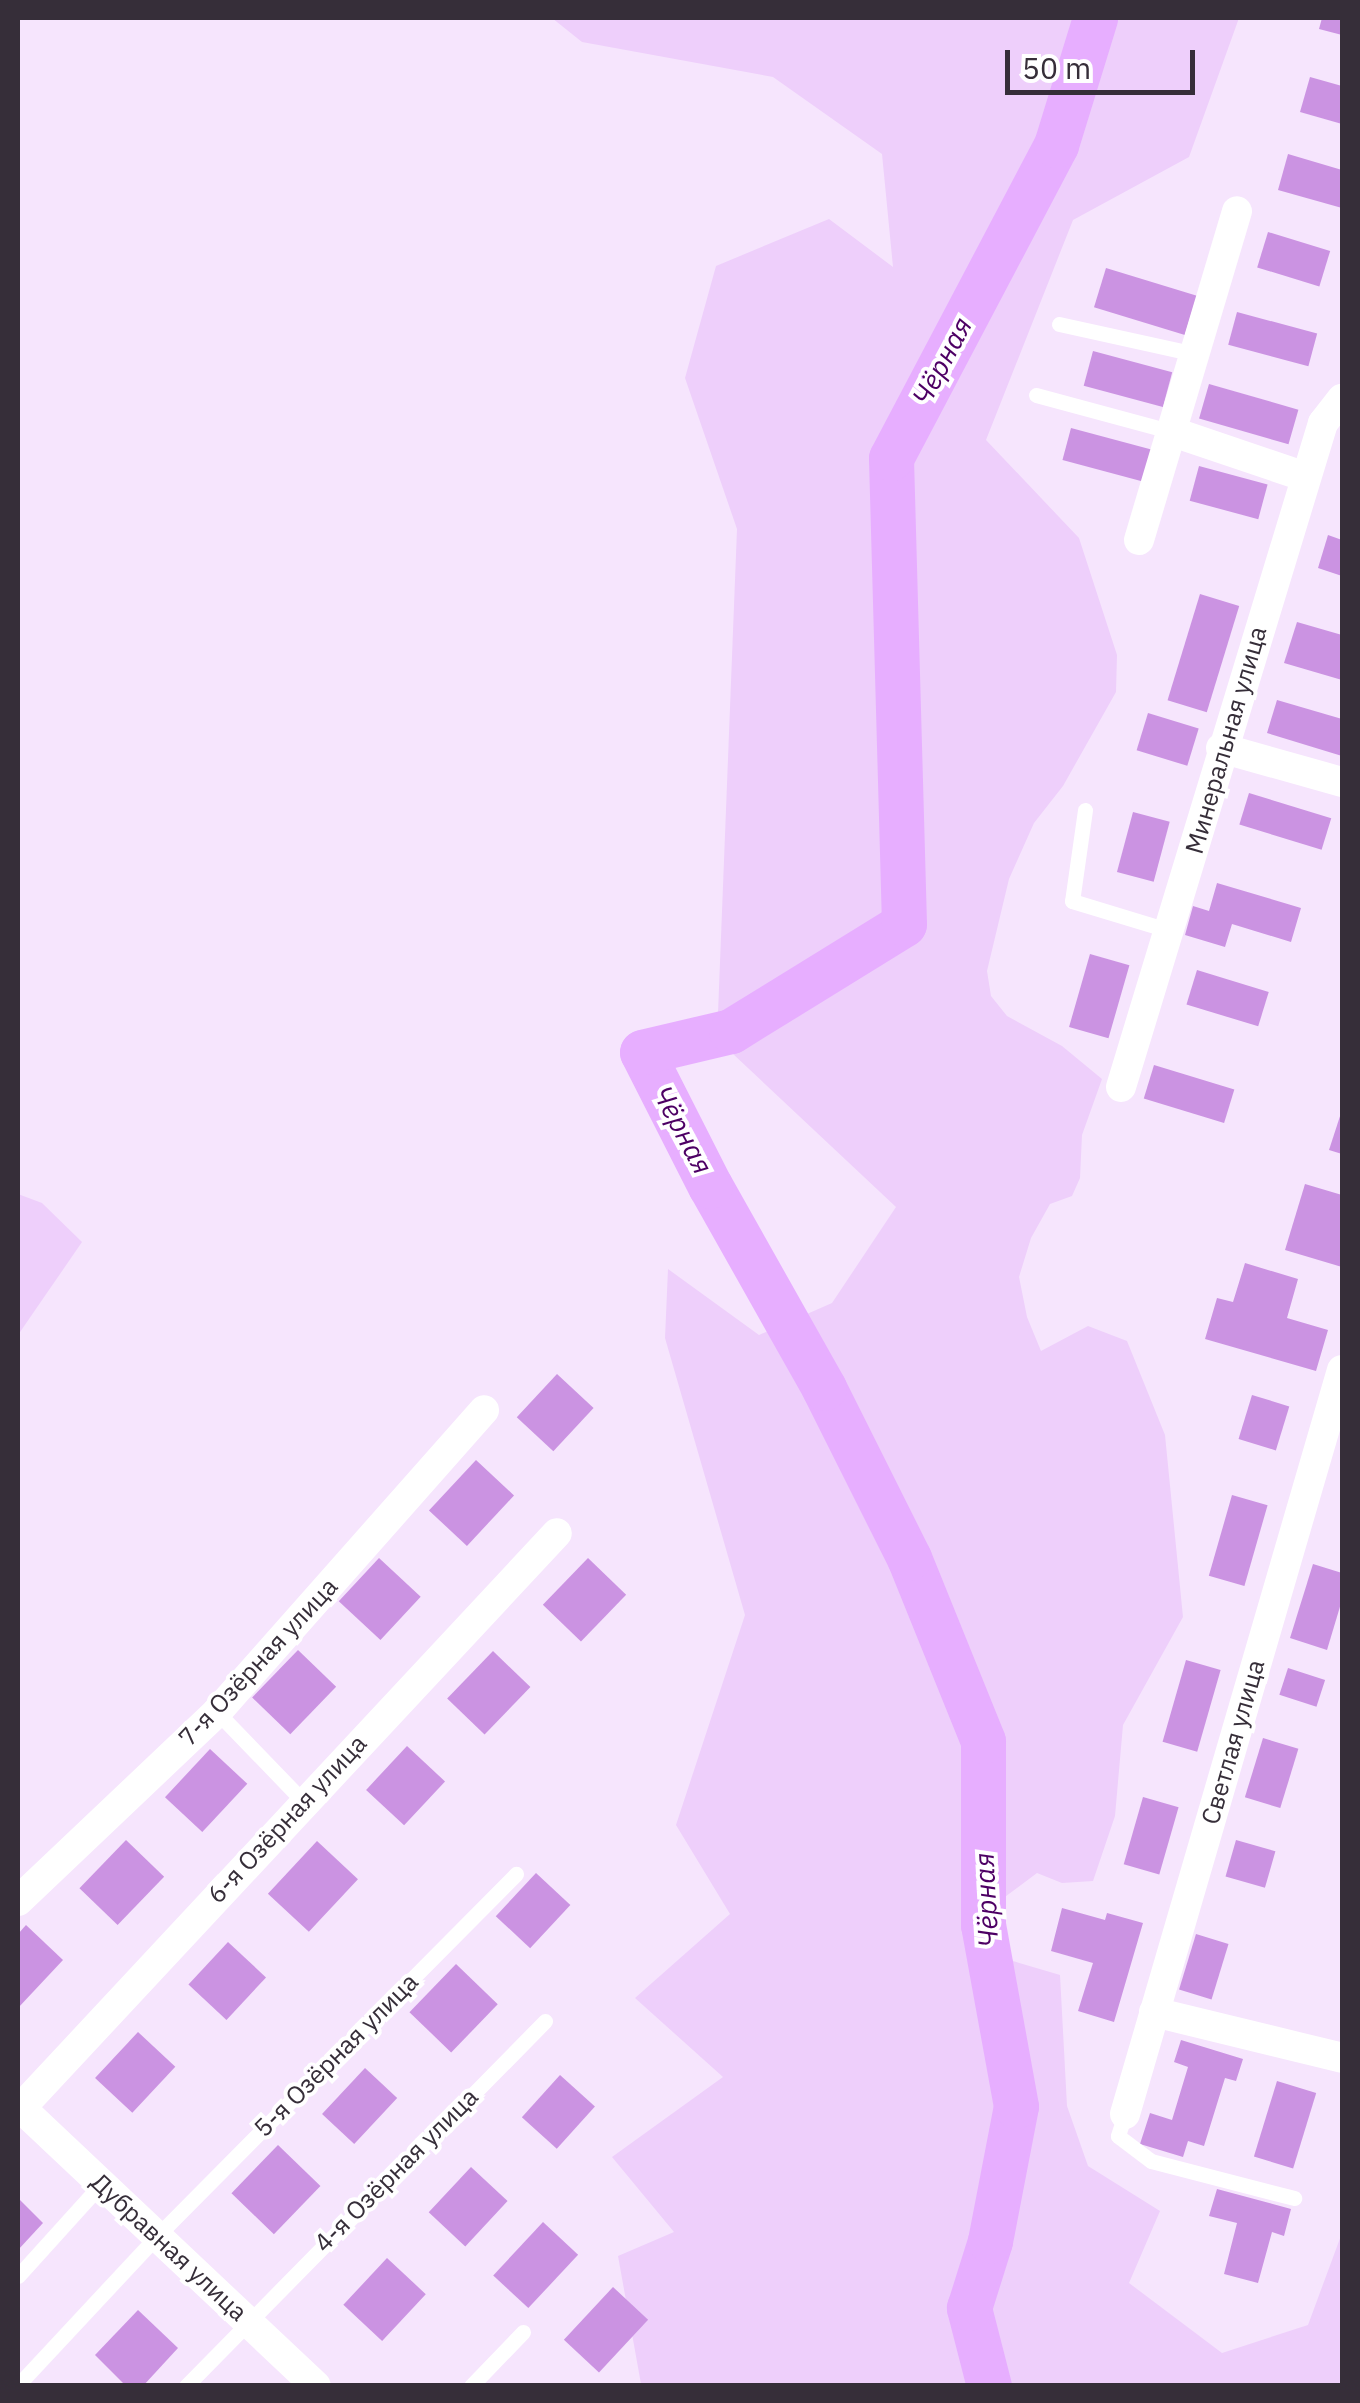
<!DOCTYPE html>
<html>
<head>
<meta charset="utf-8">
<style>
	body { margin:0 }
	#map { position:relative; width:1360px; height:2403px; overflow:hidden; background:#f6e5fd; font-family:"IBM Plex Sans",sans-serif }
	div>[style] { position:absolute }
	.green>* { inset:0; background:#eecffb }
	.river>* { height:45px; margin:-22.5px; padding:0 22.5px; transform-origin:22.5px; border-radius:22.5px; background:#e7aeff }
	.building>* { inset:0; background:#cb93e2; transform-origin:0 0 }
	.lane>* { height:15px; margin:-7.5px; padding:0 7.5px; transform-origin:7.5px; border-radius:7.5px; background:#fff }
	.street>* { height:30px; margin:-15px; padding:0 15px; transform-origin:15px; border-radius:15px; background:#fff }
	span { translate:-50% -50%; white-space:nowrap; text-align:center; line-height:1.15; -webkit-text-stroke:8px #fff; paint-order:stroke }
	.street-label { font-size:25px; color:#362e39 }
	.water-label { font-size:28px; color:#4d0064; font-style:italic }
	.frame { position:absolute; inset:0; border:20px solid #362e39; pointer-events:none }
	.scale { position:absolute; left:1005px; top:50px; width:190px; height:45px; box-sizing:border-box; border:5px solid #362e39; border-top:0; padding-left:12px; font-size:30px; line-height:35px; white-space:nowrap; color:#362e39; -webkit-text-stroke:8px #fff; paint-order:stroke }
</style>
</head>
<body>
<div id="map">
	<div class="green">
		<div style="clip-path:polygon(552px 18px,1239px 18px,1189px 157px,1073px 220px,986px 440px,1079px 538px,1117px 655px,1116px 692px,1063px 786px,1034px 823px,1009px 879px,987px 971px,991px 996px,1007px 1016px,1062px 1046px,1102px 1079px,1082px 1135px,1080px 1178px,1072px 1196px,1050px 1204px,1031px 1238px,1019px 1277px,1027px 1317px,1041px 1351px,1088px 1326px,1127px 1341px,1165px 1435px,1183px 1617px,1123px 1725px,1115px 1816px,1093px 1881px,1062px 1883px,1037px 1873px,990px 1908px,1013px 1961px,1060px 1975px,1067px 2106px,1088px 2166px,1160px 2211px,1129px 2283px,1222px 2353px,1308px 2325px,1342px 2233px,1342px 2385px,641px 2384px,618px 2256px,674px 2232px,612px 2157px,723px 2077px,635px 1998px,730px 1914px,676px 1825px,745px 1615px,665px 1338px,668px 1269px,759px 1335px,832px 1303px,896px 1207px,717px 1039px,737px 529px,685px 378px,716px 266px,829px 219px,893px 267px,882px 154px,773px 77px,582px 42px)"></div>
		<div style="clip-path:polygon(18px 1194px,42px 1203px,82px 1242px,18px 1335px)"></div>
	</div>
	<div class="river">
		<div style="left:989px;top:2386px;width:81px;rotate:-104.4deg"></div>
		<div style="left:969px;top:2308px;width:70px;rotate:-72.6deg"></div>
		<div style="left:990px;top:2241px;width:137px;rotate:-79.1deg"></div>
		<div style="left:1016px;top:2106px;width:184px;rotate:-100.3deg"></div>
		<div style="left:983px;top:1925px;width:184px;rotate:-90deg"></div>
		<div style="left:983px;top:1741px;width:197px;rotate:-112deg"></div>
		<div style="left:909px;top:1558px;width:190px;rotate:-116.6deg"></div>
		<div style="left:824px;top:1388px;width:232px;rotate:-119.4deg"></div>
		<div style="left:710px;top:1186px;width:150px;rotate:-116.9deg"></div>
		<div style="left:642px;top:1052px;width:91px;rotate:-13.3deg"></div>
		<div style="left:731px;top:1031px;width:203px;rotate:-31.7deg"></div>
		<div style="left:904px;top:924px;width:466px;rotate:-91.6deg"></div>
		<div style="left:891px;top:458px;width:354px;rotate:-62.2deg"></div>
		<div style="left:1056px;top:145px;width:133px;rotate:-72.9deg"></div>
	</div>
	<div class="building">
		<div style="clip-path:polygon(1322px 18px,1342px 18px,1342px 35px,1319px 29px)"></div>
		<div style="clip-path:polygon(1310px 77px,1342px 86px,1342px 124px,1300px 112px)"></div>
		<div style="clip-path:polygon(1288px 154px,1342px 170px,1342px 208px,1278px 190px)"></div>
		<div style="left:1268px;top:232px;width:65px;height:37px;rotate:17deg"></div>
		<div style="left:1106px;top:268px;width:95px;height:41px;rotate:17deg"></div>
		<div style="left:1237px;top:312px;width:83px;height:34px;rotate:15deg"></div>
		<div style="left:1093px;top:351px;width:82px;height:36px;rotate:15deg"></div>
		<div style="left:1209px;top:384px;width:93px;height:36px;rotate:16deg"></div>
		<div style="left:1071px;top:428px;width:86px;height:33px;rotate:15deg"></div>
		<div style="left:1199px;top:466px;width:71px;height:36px;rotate:15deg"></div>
		<div style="clip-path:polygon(1328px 535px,1342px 540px,1342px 576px,1318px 568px)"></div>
		<div style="left:1200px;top:594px;width:41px;height:111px;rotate:17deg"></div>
		<div style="clip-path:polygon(1297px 622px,1342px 635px,1342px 680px,1284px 663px)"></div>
		<div style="clip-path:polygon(1277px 700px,1342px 719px,1342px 756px,1267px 733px)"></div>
		<div style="left:1148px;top:713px;width:53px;height:39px;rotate:17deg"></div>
		<div style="left:1249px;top:793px;width:86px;height:33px;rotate:17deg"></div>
		<div style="left:1133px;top:812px;width:38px;height:62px;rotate:15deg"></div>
		<div style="clip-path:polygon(1217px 883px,1301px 908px,1291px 942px,1232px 924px,1225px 947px,1185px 935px,1193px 906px,1209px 911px)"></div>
		<div style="left:1090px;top:954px;width:41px;height:76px;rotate:16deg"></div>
		<div style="left:1197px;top:970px;width:75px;height:36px;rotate:17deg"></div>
		<div style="left:1154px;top:1065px;width:84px;height:35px;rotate:17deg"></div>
		<div style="clip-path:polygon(1342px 1110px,1342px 1154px,1329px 1150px)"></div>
		<div style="clip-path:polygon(1305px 1184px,1342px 1195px,1342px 1267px,1285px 1250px)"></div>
		<div style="clip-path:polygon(1245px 1263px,1298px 1279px,1287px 1318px,1328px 1330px,1316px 1371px,1205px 1339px,1217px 1298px,1233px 1302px)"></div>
		<div style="left:557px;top:1374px;width:50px;height:59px;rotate:43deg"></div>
		<div style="left:1252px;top:1395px;width:39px;height:46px;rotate:17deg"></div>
		<div style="left:476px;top:1460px;width:52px;height:69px;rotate:43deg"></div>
		<div style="left:1232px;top:1495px;width:37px;height:84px;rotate:16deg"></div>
		<div style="left:379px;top:1558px;width:57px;height:59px;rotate:43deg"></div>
		<div style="left:588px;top:1558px;width:53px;height:65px;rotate:44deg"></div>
		<div style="clip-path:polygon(1313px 1564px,1342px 1573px,1342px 1600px,1327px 1650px,1290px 1638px)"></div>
		<div style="left:298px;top:1650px;width:53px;height:66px;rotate:44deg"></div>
		<div style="left:493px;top:1651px;width:52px;height:66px;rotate:44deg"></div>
		<div style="left:1186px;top:1660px;width:36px;height:85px;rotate:16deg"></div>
		<div style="left:1288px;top:1668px;width:39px;height:28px;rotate:18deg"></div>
		<div style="left:1263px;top:1738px;width:37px;height:62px;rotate:17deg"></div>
		<div style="left:407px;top:1746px;width:52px;height:60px;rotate:43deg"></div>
		<div style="left:210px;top:1749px;width:51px;height:66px;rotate:43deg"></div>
		<div style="left:1143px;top:1797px;width:37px;height:70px;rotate:16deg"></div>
		<div style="left:126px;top:1840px;width:53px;height:67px;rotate:44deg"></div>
		<div style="left:1236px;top:1840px;width:41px;height:38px;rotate:16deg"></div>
		<div style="left:317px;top:1841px;width:56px;height:72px;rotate:43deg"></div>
		<div style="left:536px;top:1873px;width:47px;height:59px;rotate:43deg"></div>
		<div style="clip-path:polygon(1062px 1908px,1105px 1920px,1107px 1913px,1143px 1923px,1114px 2022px,1078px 2011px,1093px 1963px,1051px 1951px)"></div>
		<div style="clip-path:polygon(26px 1925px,63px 1960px,18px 2008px,18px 1934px)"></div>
		<div style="left:1196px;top:1934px;width:34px;height:58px;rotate:17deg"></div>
		<div style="left:228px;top:1942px;width:52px;height:58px;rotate:43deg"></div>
		<div style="left:456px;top:1964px;width:58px;height:67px;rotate:44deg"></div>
		<div style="left:138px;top:2032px;width:51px;height:63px;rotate:43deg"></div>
		<div style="clip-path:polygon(1181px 2040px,1243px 2059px,1236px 2081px,1225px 2078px,1204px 2146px,1188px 2141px,1183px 2157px,1140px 2144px,1150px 2113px,1172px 2120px,1188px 2067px,1174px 2062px)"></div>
		<div style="left:365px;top:2068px;width:44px;height:63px;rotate:43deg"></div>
		<div style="left:560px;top:2075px;width:47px;height:57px;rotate:42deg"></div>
		<div style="left:1277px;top:2081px;width:41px;height:79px;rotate:17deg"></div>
		<div style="left:278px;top:2145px;width:59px;height:67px;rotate:44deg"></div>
		<div style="left:471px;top:2167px;width:50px;height:62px;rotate:43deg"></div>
		<div style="clip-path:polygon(1217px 2189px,1291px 2209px,1284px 2236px,1272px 2232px,1258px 2283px,1224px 2274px,1237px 2223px,1209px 2216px)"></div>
		<div style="clip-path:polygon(18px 2198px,43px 2223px,18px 2250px)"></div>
		<div style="left:543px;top:2222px;width:48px;height:73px;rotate:43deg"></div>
		<div style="left:387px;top:2258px;width:53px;height:64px;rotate:43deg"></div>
		<div style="left:613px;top:2287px;width:48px;height:72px;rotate:43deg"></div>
		<div style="clip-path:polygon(138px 2310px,178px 2348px,143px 2386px,126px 2386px,95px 2355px)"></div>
	</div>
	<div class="lane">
		<div style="left:1059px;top:324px;width:139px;rotate:12.4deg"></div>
		<div style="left:1036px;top:395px;width:142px;rotate:15.1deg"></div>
		<div style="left:1085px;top:810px;width:92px;rotate:98.1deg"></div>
		<div style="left:1072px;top:901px;width:103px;rotate:16.9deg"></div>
		<div style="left:217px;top:1712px;width:124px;rotate:46deg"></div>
		<div style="left:1125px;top:2114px;width:23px;rotate:108deg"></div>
		<div style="left:1118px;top:2136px;width:41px;rotate:37.1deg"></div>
		<div style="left:1151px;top:2161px;width:148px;rotate:14.5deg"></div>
		<div style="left:18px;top:2276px;width:124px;rotate:-47.9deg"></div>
		<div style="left:18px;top:2385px;width:204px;rotate:-47deg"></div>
		<div style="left:157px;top:2236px;width:510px;rotate:-45.24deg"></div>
		<div style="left:186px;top:2386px;width:512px;rotate:-45.47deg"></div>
		<div style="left:471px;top:2386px;width:75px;rotate:-46.1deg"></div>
	</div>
	<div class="street">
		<div style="left:1173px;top:432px;width:140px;rotate:18.7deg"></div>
		<div style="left:1139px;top:540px;width:343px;rotate:-73.4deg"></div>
		<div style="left:1221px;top:748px;width:126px;rotate:15.7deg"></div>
		<div style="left:1121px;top:1087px;width:694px;rotate:-73.08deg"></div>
		<div style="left:1323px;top:423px;width:31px;rotate:-52deg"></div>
		<div style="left:18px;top:1901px;width:274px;rotate:-43.5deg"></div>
		<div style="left:217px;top:1712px;width:403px;rotate:-48.5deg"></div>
		<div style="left:1154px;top:2012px;width:194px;rotate:13.7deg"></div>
		<div style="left:21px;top:2108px;width:405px;rotate:43.3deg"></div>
		<div style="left:18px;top:2111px;width:790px;rotate:-47deg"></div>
		<div style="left:1125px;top:2114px;width:775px;rotate:-73.74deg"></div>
	</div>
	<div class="street-label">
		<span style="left:1226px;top:740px;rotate:-74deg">Минеральная улица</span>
		<span style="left:258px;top:1662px;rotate:-47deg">7-я Озёрная улица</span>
		<span style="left:1233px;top:1742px;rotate:-74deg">Светлая улица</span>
		<span style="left:287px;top:1819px;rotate:-47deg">6-я Озёрная улица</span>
		<span style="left:336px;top:2055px;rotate:-45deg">5-я Озёрная улица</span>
		<span style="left:396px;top:2170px;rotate:-45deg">4-я Озёрная улица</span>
		<span style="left:169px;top:2247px;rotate:43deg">Дубравная улица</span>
	</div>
	<div class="water-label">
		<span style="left:942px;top:361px;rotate:-62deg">Чёрная</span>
		<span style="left:683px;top:1130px;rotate:62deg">Чёрная</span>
		<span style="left:986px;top:1900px;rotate:-93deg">Чёрная</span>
	</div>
	<div class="frame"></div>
	<div class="scale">50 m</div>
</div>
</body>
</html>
